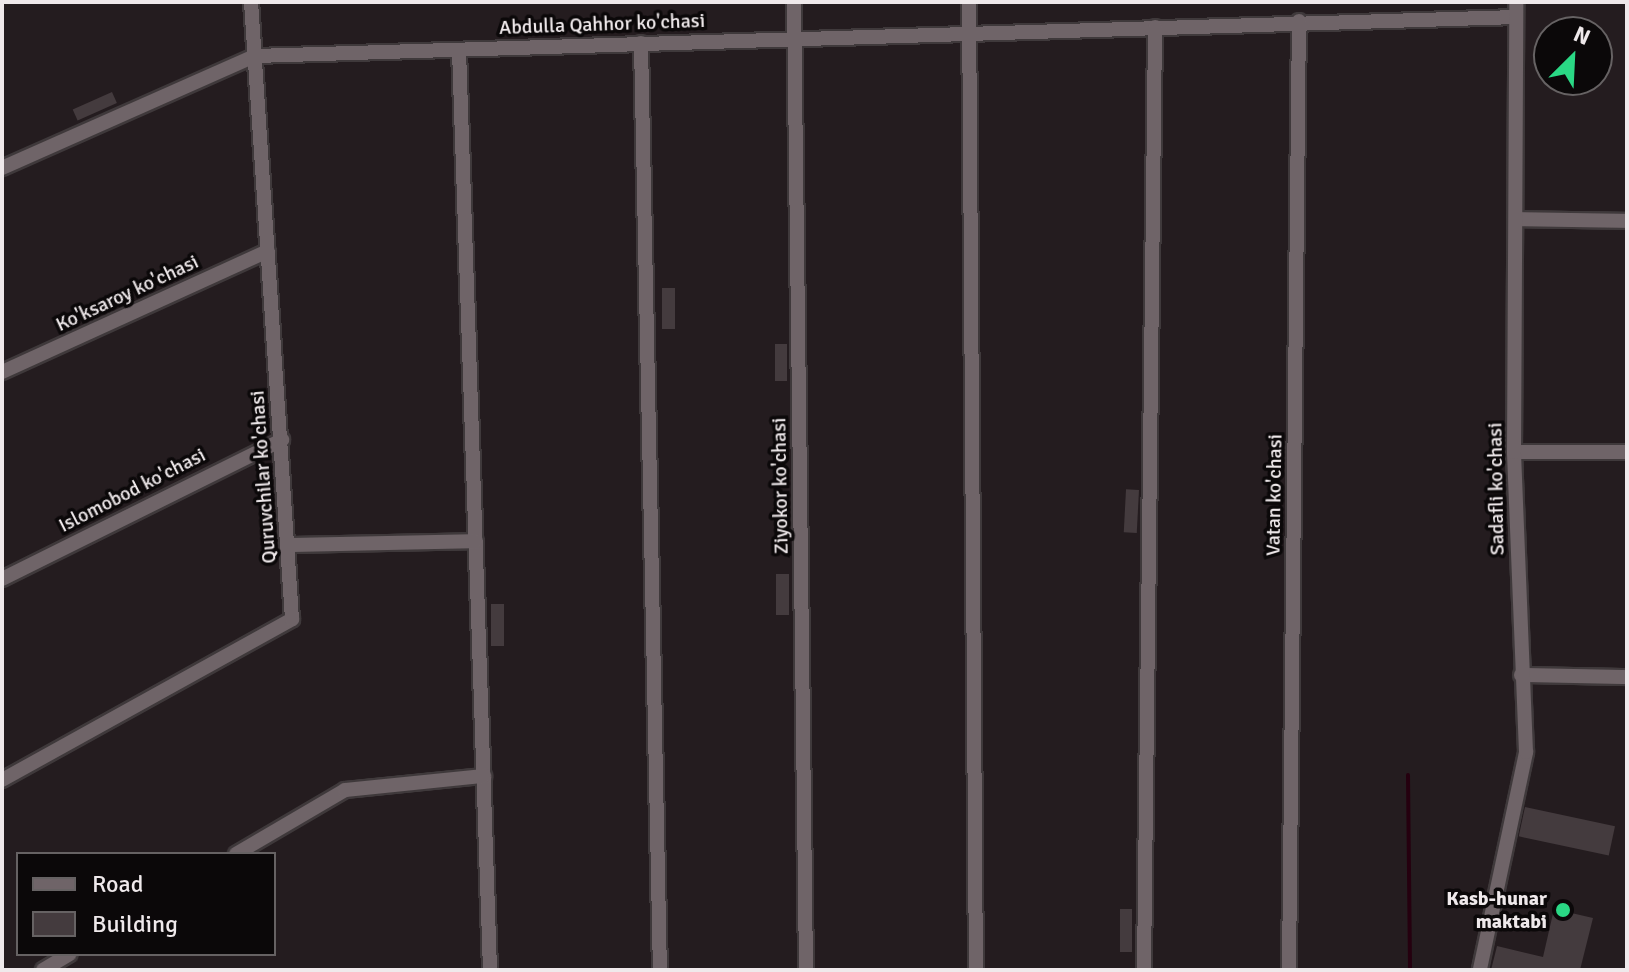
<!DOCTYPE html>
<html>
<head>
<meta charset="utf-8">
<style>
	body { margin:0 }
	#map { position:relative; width:1629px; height:972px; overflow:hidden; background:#241c1f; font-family:Signika,sans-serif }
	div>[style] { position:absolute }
	.stream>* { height:4px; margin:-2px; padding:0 2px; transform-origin:2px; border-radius:2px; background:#25000f }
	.building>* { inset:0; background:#443b3e; transform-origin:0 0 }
	.roads { filter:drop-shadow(2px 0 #3f393b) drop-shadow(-2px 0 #3f393b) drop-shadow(0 2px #3f393b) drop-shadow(0 -2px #3f393b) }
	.minor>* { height:14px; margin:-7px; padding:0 7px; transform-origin:7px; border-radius:7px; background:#6f6468 }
	.dots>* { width:22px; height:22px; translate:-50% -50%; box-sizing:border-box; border:4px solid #0b0809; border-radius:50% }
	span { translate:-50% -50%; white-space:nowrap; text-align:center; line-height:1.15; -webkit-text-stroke:7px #0b0809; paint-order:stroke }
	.street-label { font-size:20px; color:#efe9eb }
	.poi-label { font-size:20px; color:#efe9eb; font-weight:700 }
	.right { translate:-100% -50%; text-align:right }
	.frame { position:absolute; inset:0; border:4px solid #efe9eb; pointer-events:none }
	.legend { position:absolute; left:16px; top:852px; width:260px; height:104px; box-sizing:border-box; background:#0b0809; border:2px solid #666263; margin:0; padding:10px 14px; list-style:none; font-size:24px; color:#efe9eb }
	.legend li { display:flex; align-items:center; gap:16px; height:40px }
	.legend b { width:40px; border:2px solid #666263 }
	.north { position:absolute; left:1533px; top:16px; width:80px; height:80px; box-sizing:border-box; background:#0b0809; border:2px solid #666263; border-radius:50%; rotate:24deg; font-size:22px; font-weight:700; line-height:32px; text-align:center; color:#efe9eb }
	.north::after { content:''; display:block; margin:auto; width:28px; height:36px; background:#2ad885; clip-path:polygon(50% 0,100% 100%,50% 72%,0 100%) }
</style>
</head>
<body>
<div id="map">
	<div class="stream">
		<div style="left:1408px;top:775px;width:195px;rotate:89.4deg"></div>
	</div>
	<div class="building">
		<div style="left:112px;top:92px;width:12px;height:43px;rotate:66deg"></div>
		<div style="left:662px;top:288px;width:13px;height:41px"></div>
		<div style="left:775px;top:344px;width:12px;height:37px"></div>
		<div style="left:1139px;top:490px;width:43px;height:13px;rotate:93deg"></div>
		<div style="left:776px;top:574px;width:13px;height:41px"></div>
		<div style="left:491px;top:604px;width:13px;height:42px"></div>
		<div style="left:1525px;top:807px;width:92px;height:30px;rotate:12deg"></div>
		<div style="left:1120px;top:909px;width:12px;height:43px"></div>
		<div style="clip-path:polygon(1554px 909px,1593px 918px,1580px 970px,1491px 970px,1497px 946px,1543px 957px)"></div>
	</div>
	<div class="roads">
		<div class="minor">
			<div style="left:794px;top:2px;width:968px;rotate:89.29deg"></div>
			<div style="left:969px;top:2px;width:968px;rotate:89.59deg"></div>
			<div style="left:641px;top:43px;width:927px;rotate:88.83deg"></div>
			<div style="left:459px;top:50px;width:921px;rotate:88.07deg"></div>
			<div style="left:2px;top:168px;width:277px;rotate:-23.9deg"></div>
			<div style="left:255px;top:56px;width:1261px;rotate:-1.77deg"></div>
			<div style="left:1516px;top:219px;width:111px;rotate:1deg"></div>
			<div style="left:2px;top:372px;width:292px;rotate:-24.5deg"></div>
			<div style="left:1514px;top:452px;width:113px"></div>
			<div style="left:287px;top:545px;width:189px;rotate:-1.2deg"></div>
			<div style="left:2px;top:579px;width:313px;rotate:-26.4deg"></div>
			<div style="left:1521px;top:675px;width:106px;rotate:1.1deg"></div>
			<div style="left:2px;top:780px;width:332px;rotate:-29deg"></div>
			<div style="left:292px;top:619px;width:618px;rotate:-93.8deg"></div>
			<div style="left:236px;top:854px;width:126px;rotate:-30.4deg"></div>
			<div style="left:345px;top:790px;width:140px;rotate:-5.8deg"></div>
			<div style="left:1480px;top:969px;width:222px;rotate:-78deg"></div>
			<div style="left:1526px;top:752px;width:300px;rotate:-92.3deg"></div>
			<div style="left:1514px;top:452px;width:450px;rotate:-89.7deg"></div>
			<div style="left:43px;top:970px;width:31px;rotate:-31deg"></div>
			<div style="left:1144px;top:970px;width:943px;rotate:-89.33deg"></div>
			<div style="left:1289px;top:970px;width:949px;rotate:-89.4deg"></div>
		</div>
	</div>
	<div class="dots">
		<div style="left:1563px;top:910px;background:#2ad885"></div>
	</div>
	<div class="street-label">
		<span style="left:602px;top:24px;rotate:-2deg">Abdulla Qahhor ko'chasi</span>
		<span style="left:127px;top:293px;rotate:-25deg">Ko'ksaroy ko'chasi</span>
		<span style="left:263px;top:477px;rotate:-94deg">Quruvchilar ko'chasi</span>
		<span style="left:780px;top:486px;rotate:-91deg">Ziyokor ko'chasi</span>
		<span style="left:1496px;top:489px;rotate:-91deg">Sadafli ko'chasi</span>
		<span style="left:132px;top:490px;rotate:-27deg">Islomobod ko'chasi</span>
		<span style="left:1274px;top:495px;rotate:-89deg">Vatan ko'chasi</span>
	</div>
	<div class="poi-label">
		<span class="right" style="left:1547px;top:910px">Kasb-hunar<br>maktabi</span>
	</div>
	<div class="frame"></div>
	<ul class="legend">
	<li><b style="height:10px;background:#6f6468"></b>Road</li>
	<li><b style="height:22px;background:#443b3e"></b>Building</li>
	</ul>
	<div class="north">N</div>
</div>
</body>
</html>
